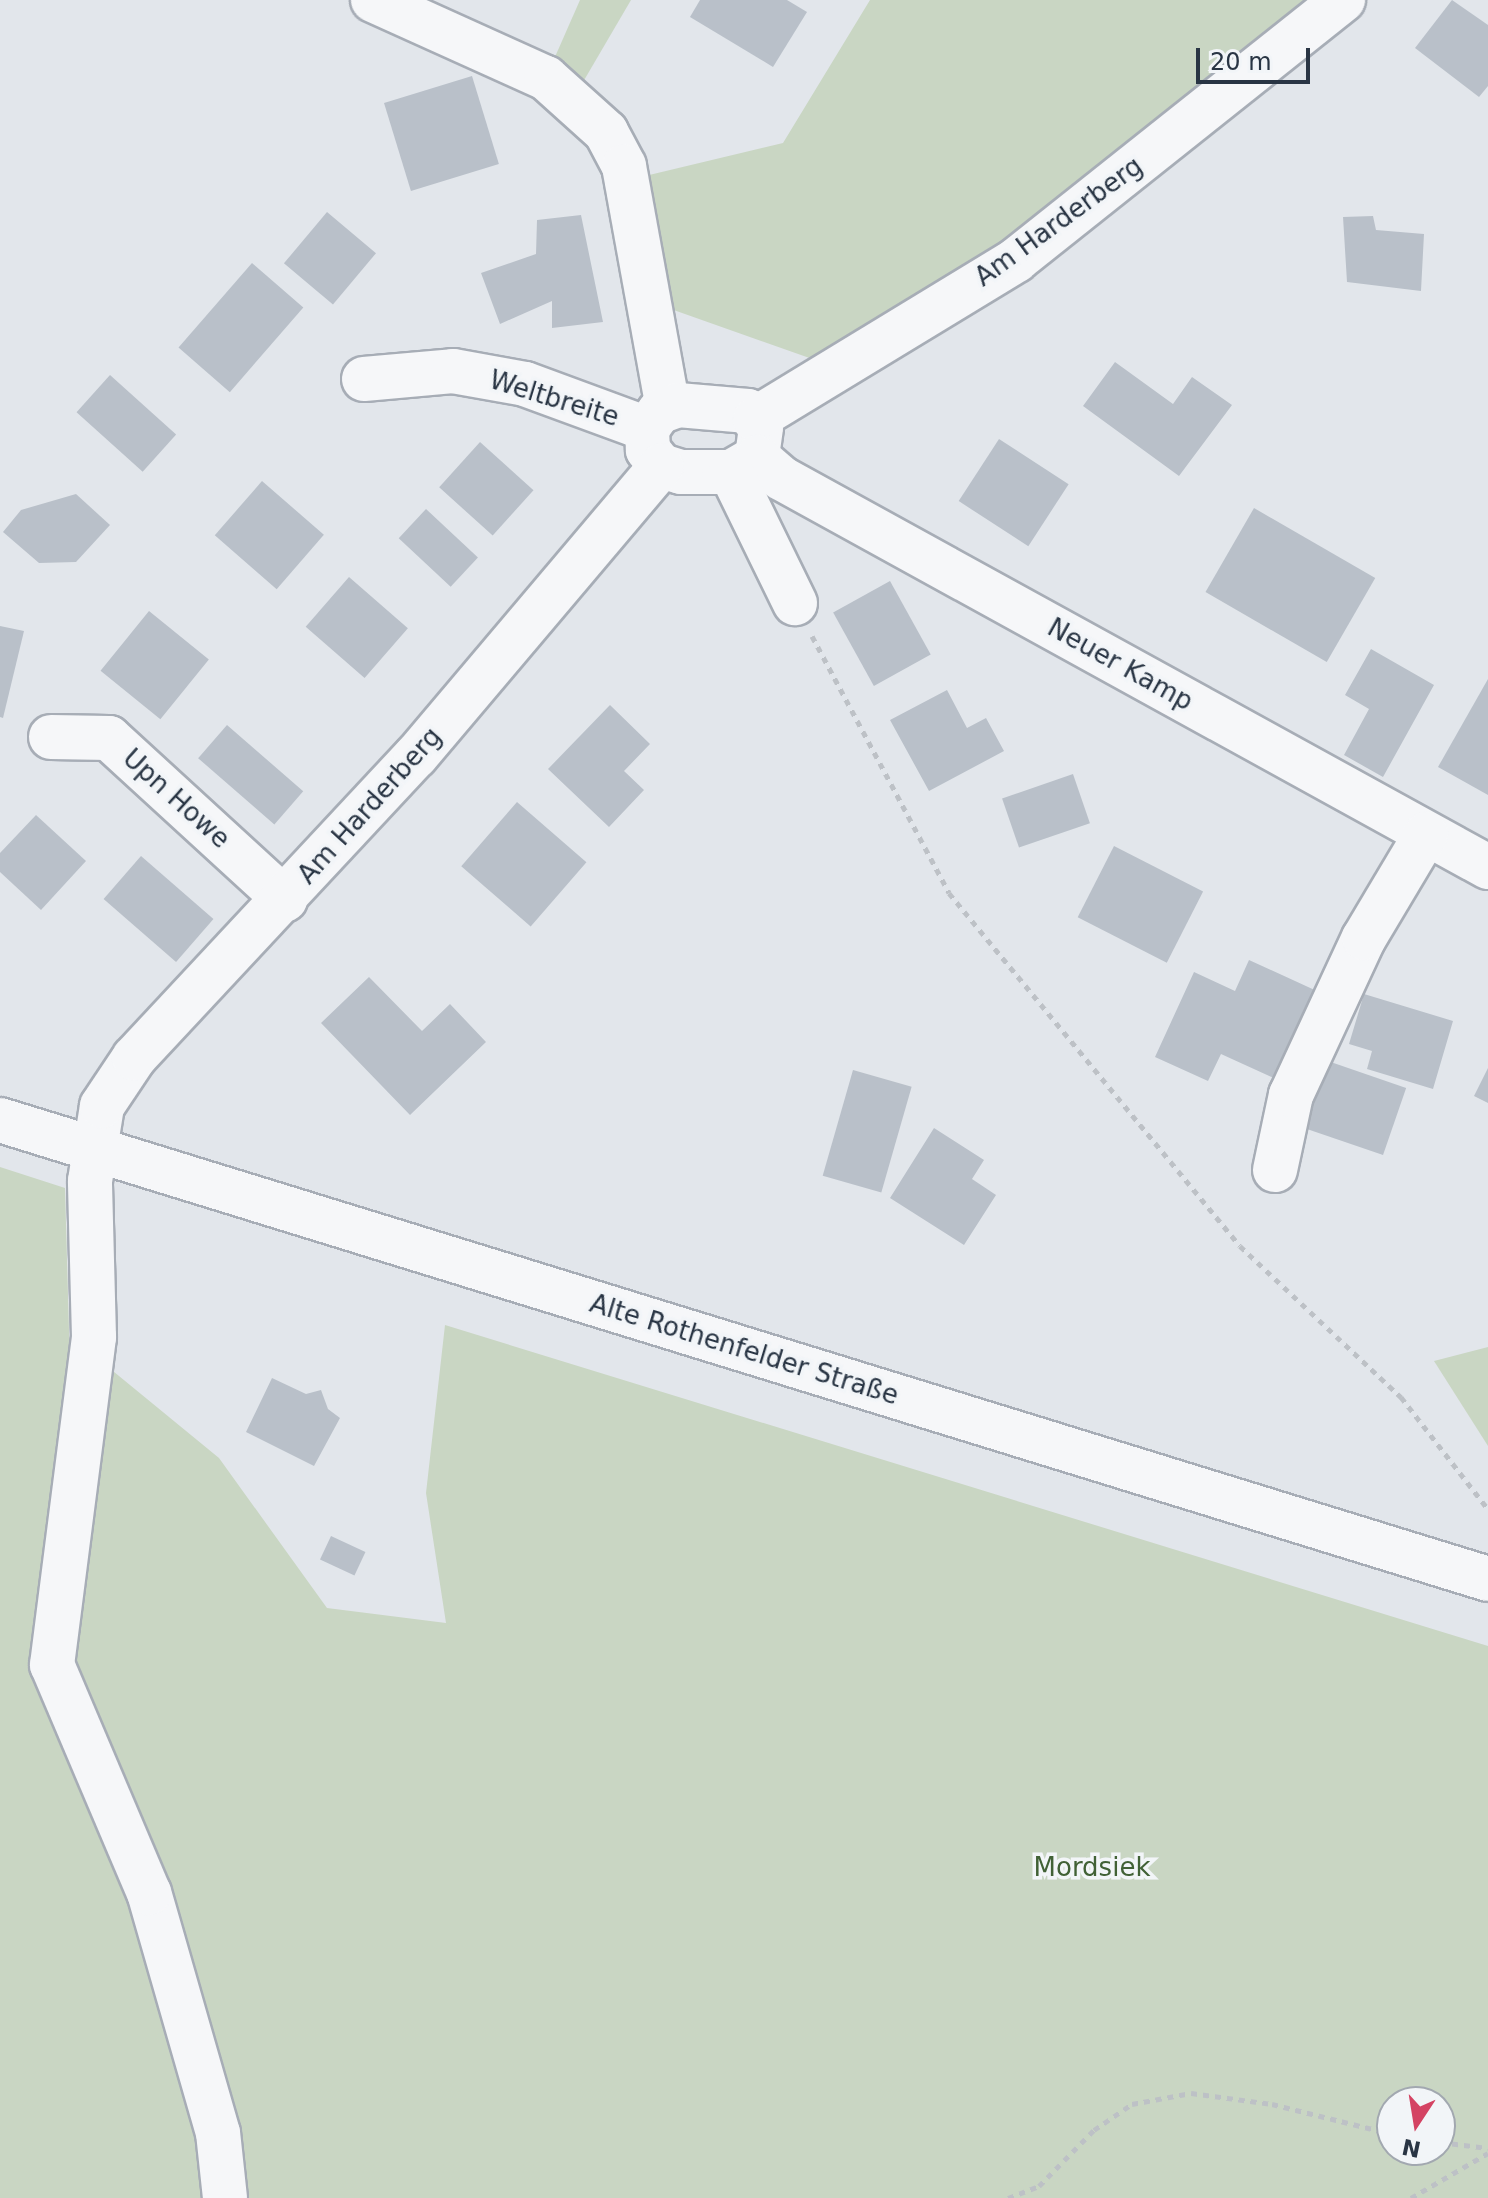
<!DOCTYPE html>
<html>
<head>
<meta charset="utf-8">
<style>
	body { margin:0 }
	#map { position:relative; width:1488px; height:2198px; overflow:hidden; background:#e2e6eb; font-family:"DejaVu Sans",sans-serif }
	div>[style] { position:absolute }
	.green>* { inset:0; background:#c9d6c3 }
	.building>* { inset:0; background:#b9c0c9; transform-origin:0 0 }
	.path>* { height:5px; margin-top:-2.5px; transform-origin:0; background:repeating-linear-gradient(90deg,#bdc1c6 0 6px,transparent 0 12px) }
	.roads { filter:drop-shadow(2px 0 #a7adb6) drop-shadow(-2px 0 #a7adb6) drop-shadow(0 2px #a7adb6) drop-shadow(0 -2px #a7adb6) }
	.minor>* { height:44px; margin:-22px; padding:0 22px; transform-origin:22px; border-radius:22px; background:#f6f7f9 }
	span { translate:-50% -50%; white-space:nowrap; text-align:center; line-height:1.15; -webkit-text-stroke:7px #f2f5f8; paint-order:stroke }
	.street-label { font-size:26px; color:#293544 }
	.park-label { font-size:26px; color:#416136 }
	.north { position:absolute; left:1376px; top:2086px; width:80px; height:80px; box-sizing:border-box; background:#f2f5f8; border:2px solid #a2a8b0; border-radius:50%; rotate:192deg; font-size:22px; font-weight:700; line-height:32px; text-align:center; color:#293544 }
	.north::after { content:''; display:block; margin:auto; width:28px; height:36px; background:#d44363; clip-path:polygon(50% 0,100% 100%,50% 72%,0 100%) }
	.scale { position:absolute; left:1196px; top:48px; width:114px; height:36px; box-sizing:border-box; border:4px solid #293544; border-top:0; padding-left:10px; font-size:24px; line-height:28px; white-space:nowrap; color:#293544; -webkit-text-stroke:6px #f2f5f8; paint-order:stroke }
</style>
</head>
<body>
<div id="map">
	<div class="green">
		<div style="clip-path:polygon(580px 0,631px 0,583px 82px,551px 66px)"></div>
		<div style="clip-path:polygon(870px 0,1327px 0,1006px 250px,818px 361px,668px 308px,645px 176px,783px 143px)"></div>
		<div style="clip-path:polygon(evenodd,0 1167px,65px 1188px,70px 1366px,108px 1367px,219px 1458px,327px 1608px,446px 1623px,426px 1493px,445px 1325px,1488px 1646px,1488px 2198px,0 2198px,0 1167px,1392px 2102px,1440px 2102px,1440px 2150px,1392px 2150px,1392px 2102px)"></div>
		<div style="clip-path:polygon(1488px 1347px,1488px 1446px,1434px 1361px)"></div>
	</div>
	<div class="building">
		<div style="clip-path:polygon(700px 0,787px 0,807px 12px,773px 67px,690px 17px)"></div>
		<div style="clip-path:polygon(1452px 0,1488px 25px,1488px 86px,1479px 97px,1415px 48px)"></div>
		<div style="left:472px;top:76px;width:92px;height:92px;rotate:73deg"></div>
		<div style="left:327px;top:212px;width:64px;height:67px;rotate:40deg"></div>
		<div style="clip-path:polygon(581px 215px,603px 322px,552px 328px,552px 301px,500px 324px,481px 273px,536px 254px,537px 220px)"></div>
		<div style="clip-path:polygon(1373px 216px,1376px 230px,1424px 234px,1421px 291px,1347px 282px,1343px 217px)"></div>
		<div style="left:252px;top:263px;width:68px;height:112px;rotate:41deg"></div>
		<div style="clip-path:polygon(1115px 362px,1173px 404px,1192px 377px,1232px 405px,1179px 476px,1083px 406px)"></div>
		<div style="left:110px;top:375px;width:89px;height:50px;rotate:42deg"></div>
		<div style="left:999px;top:439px;width:83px;height:74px;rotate:33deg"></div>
		<div style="left:480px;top:442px;width:72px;height:61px;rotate:42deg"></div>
		<div style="left:262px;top:481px;width:82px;height:72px;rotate:41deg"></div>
		<div style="clip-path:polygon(76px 494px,110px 525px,76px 562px,39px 563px,3px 532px,21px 510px)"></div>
		<div style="left:1254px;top:508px;width:140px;height:97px;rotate:30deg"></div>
		<div style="left:426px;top:509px;width:71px;height:40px;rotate:43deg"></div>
		<div style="left:349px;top:577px;width:78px;height:66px;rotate:41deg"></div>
		<div style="left:890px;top:581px;width:84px;height:65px;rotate:61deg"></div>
		<div style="left:149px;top:611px;width:77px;height:77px;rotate:39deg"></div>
		<div style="clip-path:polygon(0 626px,24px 631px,3px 718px,0 717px)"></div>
		<div style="clip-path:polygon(1371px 649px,1434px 685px,1383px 777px,1344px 755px,1369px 709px,1345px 695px)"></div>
		<div style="clip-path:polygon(1488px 679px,1488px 795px,1438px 767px)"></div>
		<div style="clip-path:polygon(947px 690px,967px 728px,986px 718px,1004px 751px,929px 791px,890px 720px)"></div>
		<div style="clip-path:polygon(610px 705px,650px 744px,624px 771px,644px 790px,609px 827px,548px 769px)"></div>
		<div style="left:227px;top:725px;width:101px;height:44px;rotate:41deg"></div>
		<div style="left:1073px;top:774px;width:52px;height:75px;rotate:71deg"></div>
		<div style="left:517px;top:802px;width:92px;height:85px;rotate:41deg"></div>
		<div style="clip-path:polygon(36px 815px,86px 861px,41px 910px,0 872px,0 853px)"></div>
		<div style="left:1114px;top:846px;width:100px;height:80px;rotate:27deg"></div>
		<div style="left:141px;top:856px;width:96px;height:57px;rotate:41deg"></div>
		<div style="clip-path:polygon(1249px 960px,1319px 992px,1278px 1080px,1221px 1054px,1208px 1081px,1155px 1057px,1194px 972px,1235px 991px)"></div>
		<div style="clip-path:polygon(369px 977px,422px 1031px,450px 1004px,486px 1042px,410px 1115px,321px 1023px)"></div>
		<div style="clip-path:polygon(1364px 994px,1453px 1021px,1433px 1089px,1367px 1069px,1372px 1051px,1349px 1044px)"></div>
		<div style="left:1322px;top:1059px;width:89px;height:71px;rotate:19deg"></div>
		<div style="clip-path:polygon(1488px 1068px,1488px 1103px,1474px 1096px)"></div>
		<div style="left:853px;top:1070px;width:61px;height:110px;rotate:16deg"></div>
		<div style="clip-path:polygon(934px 1128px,984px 1160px,972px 1179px,996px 1195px,964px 1245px,890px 1198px)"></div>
		<div style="clip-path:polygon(272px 1378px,306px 1394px,321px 1390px,328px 1409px,340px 1418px,314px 1466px,246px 1432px)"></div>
		<div style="left:331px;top:1536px;width:38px;height:26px;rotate:25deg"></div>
	</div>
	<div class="path">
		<div style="left:812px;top:636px;width:291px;rotate:61.9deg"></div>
		<div style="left:949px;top:893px;width:457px;rotate:50.5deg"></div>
		<div style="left:1240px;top:1246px;width:221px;rotate:43.2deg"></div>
		<div style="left:1401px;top:1397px;width:142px;rotate:52.2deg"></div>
		<div style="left:1440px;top:2142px;width:48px;rotate:7.1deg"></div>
		<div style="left:1008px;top:2198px;width:33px;rotate:-21deg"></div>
		<div style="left:1039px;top:2186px;width:78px;rotate:-45.5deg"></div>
		<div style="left:1094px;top:2130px;width:46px;rotate:-34.4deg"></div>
		<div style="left:1132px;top:2104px;width:60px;rotate:-10.6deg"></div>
		<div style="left:1191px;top:2093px;width:82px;rotate:7.7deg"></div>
		<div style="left:1272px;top:2104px;width:124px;rotate:14deg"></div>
		<div style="left:1411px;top:2198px;width:89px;rotate:-30.3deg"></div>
	</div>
	<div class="roads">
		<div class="minor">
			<div style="left:373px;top:0;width:190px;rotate:24.3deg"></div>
			<div style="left:546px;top:78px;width:81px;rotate:42deg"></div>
			<div style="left:606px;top:132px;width:38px;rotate:62deg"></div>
			<div style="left:624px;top:166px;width:245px;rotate:79.7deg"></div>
			<div style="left:364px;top:379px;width:89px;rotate:-5.1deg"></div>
			<div style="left:453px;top:371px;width:73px;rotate:10.2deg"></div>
			<div style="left:525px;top:384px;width:130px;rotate:20.2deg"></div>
			<div style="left:678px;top:405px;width:70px;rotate:4.9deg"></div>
			<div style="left:748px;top:411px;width:21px;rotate:53deg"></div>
			<div style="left:761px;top:428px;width:29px;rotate:98deg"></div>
			<div style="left:757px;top:457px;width:30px;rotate:150deg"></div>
			<div style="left:731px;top:472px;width:50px;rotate:180deg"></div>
			<div style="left:681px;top:472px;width:21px;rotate:-163deg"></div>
			<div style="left:661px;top:466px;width:21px;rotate:-129deg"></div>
			<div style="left:648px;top:450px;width:21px;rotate:-93deg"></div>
			<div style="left:647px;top:429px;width:21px;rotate:-55deg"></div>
			<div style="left:659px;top:412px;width:20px;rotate:-20deg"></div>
			<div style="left:755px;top:419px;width:306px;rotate:-31.3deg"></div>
			<div style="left:1016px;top:260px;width:418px;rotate:-38.5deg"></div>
			<div style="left:757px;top:457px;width:32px;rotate:41deg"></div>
			<div style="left:781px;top:478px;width:807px;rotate:28.82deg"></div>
			<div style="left:731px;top:472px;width:146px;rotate:64deg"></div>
			<div style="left:51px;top:737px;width:58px;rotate:1deg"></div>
			<div style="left:109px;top:738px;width:239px;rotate:42.5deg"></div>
			<div style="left:0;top:1120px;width:1557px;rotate:17.14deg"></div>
			<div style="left:1275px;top:1170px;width:77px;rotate:-78deg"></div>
			<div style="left:1291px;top:1095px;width:173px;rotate:-65.1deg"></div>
			<div style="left:1364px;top:938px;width:121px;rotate:-59.2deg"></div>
			<div style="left:225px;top:2198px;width:65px;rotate:-96.1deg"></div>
			<div style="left:218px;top:2133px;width:250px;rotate:-106deg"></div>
			<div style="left:149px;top:1893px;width:248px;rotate:-113deg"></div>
			<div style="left:52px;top:1665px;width:331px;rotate:-82.7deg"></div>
			<div style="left:94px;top:1337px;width:156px;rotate:-91.5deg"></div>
			<div style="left:90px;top:1181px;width:76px;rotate:-80.9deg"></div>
			<div style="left:102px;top:1106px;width:58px;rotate:-56.3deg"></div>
			<div style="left:134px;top:1058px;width:413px;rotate:-47deg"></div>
			<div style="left:416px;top:756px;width:380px;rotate:-49.8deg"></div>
		</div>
	</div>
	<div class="street-label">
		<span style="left:1059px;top:222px;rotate:-36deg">Am Harderberg</span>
		<span style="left:554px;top:399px;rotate:17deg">Weltbreite</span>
		<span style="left:1120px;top:665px;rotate:29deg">Neuer Kamp</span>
		<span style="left:176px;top:799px;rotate:42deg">Upn Howe</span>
		<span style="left:370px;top:806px;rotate:-48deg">Am Harderberg</span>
		<span style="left:744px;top:1350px;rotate:17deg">Alte Rothenfelder Straße</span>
	</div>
	<div class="park-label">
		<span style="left:1092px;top:1868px">Mordsiek</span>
	</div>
	<div class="north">N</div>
	<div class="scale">20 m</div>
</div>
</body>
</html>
